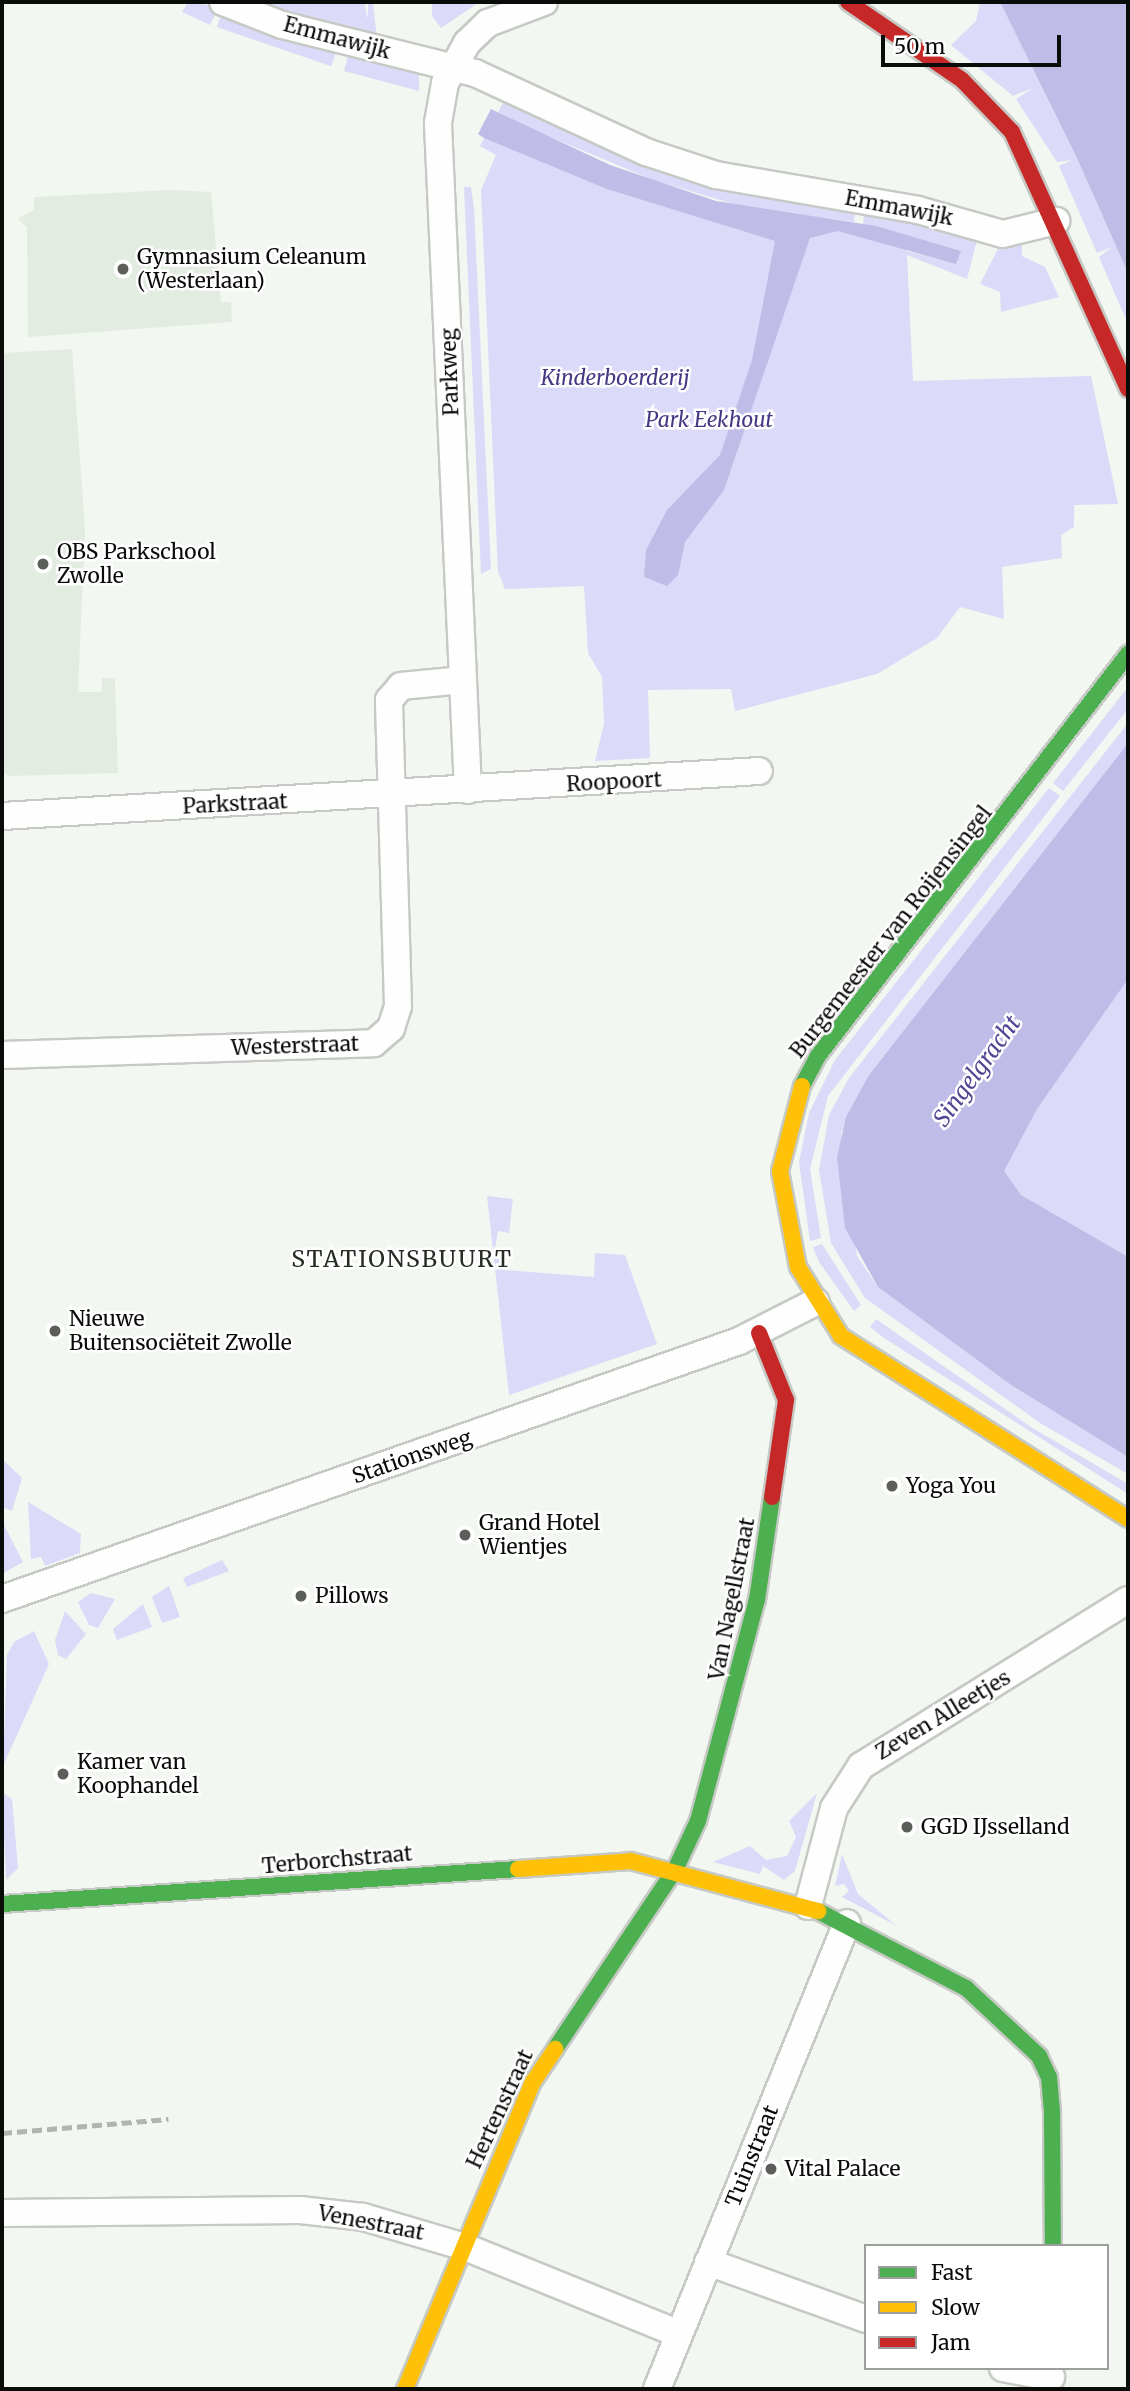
<!DOCTYPE html>
<html>
<head>
<meta charset="utf-8">
<style>
	body { margin:0 }
	#map { position:relative; width:1130px; height:2391px; overflow:hidden; background:#f3f7f1; font-family:Merriweather,serif }
	div>[style] { position:absolute }
	.built>* { inset:0; background:#e3ece0 }
	.green>* { inset:0; background:#dbdaf8; transform-origin:0 0 }
	.water>* { inset:0; background:#bfbce7 }
	.roads { filter:drop-shadow(2px 0 #c6c9c4) drop-shadow(-2px 0 #c6c9c4) drop-shadow(0 2px #c6c9c4) drop-shadow(0 -2px #c6c9c4) }
	.street>* { height:26px; margin:-13px; padding:0 13px; transform-origin:13px; border-radius:13px; background:#fdfefd }
	.fast>* { height:16px; margin:-8px; padding:0 8px; transform-origin:8px; border-radius:8px; background:#4caf50 }
	.slow>* { height:16px; margin:-8px; padding:0 8px; transform-origin:8px; border-radius:8px; background:#ffc107 }
	.jam>* { height:16px; margin:-8px; padding:0 8px; transform-origin:8px; border-radius:8px; background:#c62828 }
	.rail>* { height:5px; margin-top:-2.5px; transform-origin:0; background:repeating-linear-gradient(90deg,#b2b4b2 0 10px,transparent 0 15px) }
	.dots>* { width:19px; height:19px; translate:-50% -50%; box-sizing:border-box; border:4px solid #fff; border-radius:50% }
	span { translate:-50% -50%; white-space:nowrap; text-align:center; line-height:1.15; -webkit-text-stroke:5px #fff; paint-order:stroke }
	.street-label { font-size:21px; color:#0a0c09 }
	.poi-label { font-size:21px; color:#0a0c09 }
	.left { translate:0 -50%; text-align:left }
	.park-label { font-size:21px; color:#473885; font-style:italic }
	.water-label { font-size:23px; color:#544694; font-style:italic }
	.neighbourhood-label { font-size:23px; color:#272d25; letter-spacing:2px }
	.frame { position:absolute; inset:0; border:4px solid #0a0c09; pointer-events:none }
	.legend { position:absolute; left:864px; top:2244px; width:245px; height:126px; box-sizing:border-box; background:#fff; border:2px solid #9d9e9d; margin:0; padding:9px 12px; list-style:none; font-size:21px; color:#0a0c09 }
	.legend li { display:flex; align-items:center; gap:14px; height:35px }
	.legend b { width:35px; border:2px solid #9d9e9d }
	.scale { position:absolute; left:881px; top:35px; width:180px; height:32px; box-sizing:border-box; border:4px solid #0a0c09; border-top:0; padding-left:9px; font-size:21px; line-height:24px; white-space:nowrap; color:#0a0c09; -webkit-text-stroke:5px #fff; paint-order:stroke }
</style>
</head>
<body>
<div id="map">
	<div class="built">
		<div style="clip-path:polygon(171px 190px,211px 192px,221px 302px,231px 302px,232px 322px,28px 337px,27px 228px,18px 218px,34px 210px,34px 197px)"></div>
		<div style="clip-path:polygon(72px 349px,85px 528px,78px 692px,102px 692px,102px 678px,115px 678px,118px 773px,9px 776px,2px 772px,2px 353px)"></div>
	</div>
	<div class="green">
		<div style="clip-path:polygon(188px 2px,219px 7px,210px 25px,182px 12px)"></div>
		<div style="clip-path:polygon(247px 2px,364px 2px,368px 19px,368px 2px,373px 2px,377px 39px)"></div>
		<div style="clip-path:polygon(432px 2px,478px 2px,478px 3px,441px 28px,432px 16px)"></div>
		<div style="clip-path:polygon(980px 2px,1000px 2px,1076px 156px,1128px 273px,1128px 324px,1099px 257px,1112px 247px,1097px 253px,1059px 166px,1072px 160px,1057px 162px,1016px 99px,1033px 88px,1013px 96px,951px 45px,976px 21px)"></div>
		<div style="left:223px;top:9px;width:121px;height:19px;rotate:19deg"></div>
		<div style="clip-path:polygon(349px 52px,419px 69px,419px 91px,344px 71px)"></div>
		<div style="clip-path:polygon(498px 98px,578px 129px,856px 203px,854px 222px,747px 208px,653px 180px,522px 125px,498px 112px,504px 101px)"></div>
		<div style="clip-path:polygon(484px 138px,730px 213px,905px 239px,906px 251px,956px 263px,960px 251px,863px 224px,865px 204px,977px 240px,967px 279px,907px 255px,913px 381px,1091px 376px,1118px 504px,1074px 505px,1074px 527px,1061px 535px,1062px 558px,1002px 567px,1004px 619px,960px 607px,937px 638px,877px 674px,735px 711px,731px 689px,648px 690px,650px 758px,595px 761px,604px 724px,602px 677px,588px 653px,584px 586px,505px 589px,498px 572px,481px 190px,496px 155px,480px 146px)"></div>
		<div style="clip-path:polygon(464px 187px,471px 187px,474px 209px,491px 569px,481px 574px)"></div>
		<div style="clip-path:polygon(1001px 243px,1022px 245px,1022px 256px,1045px 267px,1059px 297px,1001px 312px,1000px 292px,980px 284px)"></div>
		<div style="clip-path:polygon(1128px 687px,1128px 709px,1063px 791px,1053px 783px)"></div>
		<div style="clip-path:polygon(1128px 723px,1128px 743px,869px 1075px,841px 1133px,857px 1256px,878px 1287px,1011px 1385px,1128px 1457px,1128px 1474px,1040px 1423px,865px 1298px,831px 1243px,819px 1170px,829px 1115px,849px 1078px)"></div>
		<div style="clip-path:polygon(1049px 788px,1060px 796px,828px 1096px,810px 1169px,821px 1238px,810px 1241px,799px 1162px,809px 1113px,835px 1060px)"></div>
		<div style="clip-path:polygon(1128px 972px,1128px 1261px,1021px 1195px,999px 1168px,1001px 1150px)"></div>
		<div style="clip-path:polygon(487px 1196px,513px 1199px,509px 1233px,498px 1231px,495px 1249px,507px 1251px,505px 1270px,594px 1277px,595px 1253px,625px 1255px,657px 1344px,509px 1395px)"></div>
		<div style="clip-path:polygon(822px 1244px,861px 1305px,854px 1311px,819px 1262px,813px 1247px)"></div>
		<div style="clip-path:polygon(876px 1319px,1031px 1427px,1128px 1484px,1128px 1494px,884px 1338px,870px 1327px)"></div>
		<div style="clip-path:polygon(2px 1459px,22px 1478px,12px 1511px,2px 1507px)"></div>
		<div style="clip-path:polygon(28px 1502px,81px 1534px,80px 1553px,45px 1566px,41px 1557px,31px 1559px)"></div>
		<div style="clip-path:polygon(2px 1521px,23px 1562px,2px 1574px)"></div>
		<div style="clip-path:polygon(222px 1560px,229px 1571px,187px 1587px,183px 1578px)"></div>
		<div style="clip-path:polygon(169px 1586px,180px 1617px,162px 1623px,152px 1597px)"></div>
		<div style="clip-path:polygon(91px 1593px,115px 1599px,98px 1628px,89px 1625px,78px 1602px)"></div>
		<div style="clip-path:polygon(143px 1604px,152px 1627px,117px 1640px,113px 1629px)"></div>
		<div style="clip-path:polygon(65px 1611px,86px 1634px,66px 1659px,58px 1655px,55px 1640px)"></div>
		<div style="clip-path:polygon(34px 1631px,49px 1664px,3px 1766px,7px 1655px,14px 1642px)"></div>
		<div style="clip-path:polygon(2px 1792px,12px 1799px,18px 1868px,6px 1880px)"></div>
		<div style="clip-path:polygon(817px 1793px,795px 1871px,784px 1880px,763px 1866px,760px 1874px,713px 1862px,750px 1846px,766px 1860px,787px 1856px,796px 1837px,789px 1821px)"></div>
		<div style="clip-path:polygon(842px 1854px,858px 1894px,897px 1926px,842px 1897px,849px 1891px,844px 1884px,835px 1886px)"></div>
	</div>
	<div class="water">
		<div style="clip-path:polygon(1000px 2px,1128px 2px,1128px 273px,1076px 156px)"></div>
		<div style="clip-path:polygon(491px 109px,610px 165px,716px 201px,876px 226px,961px 251px,956px 264px,838px 231px,810px 238px,724px 490px,685px 542px,678px 575px,667px 586px,644px 577px,646px 550px,667px 510px,720px 455px,752px 360px,775px 241px,607px 189px,484px 138px,478px 134px)"></div>
		<div style="clip-path:polygon(1128px 743px,1128px 979px,1037px 1109px,1004px 1171px,1021px 1195px,1128px 1257px,1128px 1457px,1011px 1385px,878px 1287px,845px 1228px,837px 1157px,846px 1117px,869px 1075px)"></div>
	</div>
	<div class="roads">
		<div class="street">
			<div style="left:223px;top:2px;width:63px;rotate:21.3deg"></div>
			<div style="left:282px;top:25px;width:199px;rotate:14deg"></div>
			<div style="left:475px;top:73px;width:188px;rotate:24.8deg"></div>
			<div style="left:646px;top:152px;width:74px;rotate:18.2deg"></div>
			<div style="left:716px;top:175px;width:205px;rotate:9.8deg"></div>
			<div style="left:918px;top:210px;width:88px;rotate:15.8deg"></div>
			<div style="left:1003px;top:234px;width:55px;rotate:-13.8deg"></div>
			<div style="left:468px;top:790px;width:668px;rotate:-92.58deg"></div>
			<div style="left:438px;top:123px;width:41px;rotate:-80.1deg"></div>
			<div style="left:445px;top:83px;width:46px;rotate:-61.2deg"></div>
			<div style="left:467px;top:43px;width:29px;rotate:-44deg"></div>
			<div style="left:488px;top:23px;width:60px;rotate:-20.6deg"></div>
			<div style="left:2px;top:816px;width:758px;rotate:-3.4deg"></div>
			<div style="left:2px;top:1055px;width:372px;rotate:-1.8deg"></div>
			<div style="left:374px;top:1043px;width:23px;rotate:-41deg"></div>
			<div style="left:391px;top:1028px;width:23px;rotate:-72deg"></div>
			<div style="left:398px;top:1006px;width:306px;rotate:-91.7deg"></div>
			<div style="left:389px;top:700px;width:18px;rotate:-49deg"></div>
			<div style="left:401px;top:686px;width:62px;rotate:-5.5deg"></div>
			<div style="left:2px;top:1599px;width:781px;rotate:-19.29deg"></div>
			<div style="left:739px;top:1341px;width:86px;rotate:-26.9deg"></div>
			<div style="left:808px;top:1906px;width:101px;rotate:-75.1deg"></div>
			<div style="left:834px;top:1808px;width:50px;rotate:-57.3deg"></div>
			<div style="left:861px;top:1766px;width:314px;rotate:-31.9deg"></div>
			<div style="left:2px;top:2213px;width:298px;rotate:-0.6deg"></div>
			<div style="left:300px;top:2210px;width:63px;rotate:6.3deg"></div>
			<div style="left:363px;top:2217px;width:106px;rotate:16.4deg"></div>
			<div style="left:465px;top:2247px;width:231px;rotate:22.1deg"></div>
			<div style="left:708px;top:2262px;width:168px;rotate:19.8deg"></div>
			<div style="left:1003px;top:2368px;width:49px;rotate:10.6deg"></div>
			<div style="left:657px;top:2389px;width:503px;rotate:-67.82deg"></div>
		</div>
		<div class="fast">
			<div style="left:802px;top:1086px;width:34px;rotate:-62deg"></div>
			<div style="left:818px;top:1056px;width:508px;rotate:-52.36deg"></div>
			<div style="left:2px;top:1904px;width:517px;rotate:-3.88deg"></div>
			<div style="left:818px;top:1911px;width:167px;rotate:27.5deg"></div>
			<div style="left:966px;top:1988px;width:100px;rotate:43deg"></div>
			<div style="left:1039px;top:2056px;width:23px;rotate:65deg"></div>
			<div style="left:1049px;top:2077px;width:37px;rotate:85deg"></div>
			<div style="left:1052px;top:2114px;width:132px;rotate:89.6deg"></div>
			<div style="left:555px;top:2049px;width:216px;rotate:-56.2deg"></div>
			<div style="left:675px;top:1870px;width:54px;rotate:-64.9deg"></div>
			<div style="left:698px;top:1821px;width:229px;rotate:-75.1deg"></div>
			<div style="left:757px;top:1600px;width:104px;rotate:-81.7deg"></div>
		</div>
		<div class="slow">
			<div style="left:802px;top:1086px;width:88px;rotate:104.5deg"></div>
			<div style="left:780px;top:1171px;width:98px;rotate:79.4deg"></div>
			<div style="left:798px;top:1267px;width:81px;rotate:58.1deg"></div>
			<div style="left:841px;top:1336px;width:340px;rotate:32.5deg"></div>
			<div style="left:518px;top:1869px;width:113px;rotate:-4deg"></div>
			<div style="left:631px;top:1861px;width:194px;rotate:15deg"></div>
			<div style="left:405px;top:2389px;width:333px;rotate:-67.4deg"></div>
			<div style="left:533px;top:2082px;width:40px;rotate:-56deg"></div>
		</div>
		<div class="jam">
			<div style="left:848px;top:2px;width:138px;rotate:34.4deg"></div>
			<div style="left:962px;top:80px;width:72px;rotate:46.1deg"></div>
			<div style="left:1012px;top:132px;width:282px;rotate:65.7deg"></div>
			<div style="left:759px;top:1333px;width:72px;rotate:68.1deg"></div>
			<div style="left:786px;top:1400px;width:98px;rotate:98.2deg"></div>
		</div>
	</div>
	<div class="rail">
		<div style="left:2px;top:2133px;width:167px;rotate:-4.8deg"></div>
	</div>
	<div class="dots">
		<div style="left:123px;top:269px;background:#5c5e5a"></div>
		<div style="left:43px;top:564px;background:#5c5e5a"></div>
		<div style="left:55px;top:1331px;background:#5c5e5a"></div>
		<div style="left:892px;top:1486px;background:#5c5e5a"></div>
		<div style="left:465px;top:1535px;background:#5c5e5a"></div>
		<div style="left:301px;top:1596px;background:#5c5e5a"></div>
		<div style="left:63px;top:1774px;background:#5c5e5a"></div>
		<div style="left:907px;top:1827px;background:#5c5e5a"></div>
		<div style="left:771px;top:2169px;background:#5c5e5a"></div>
	</div>
	<div class="street-label">
		<span style="left:337px;top:38px;rotate:15deg">Emmawijk</span>
		<span style="left:899px;top:208px;rotate:11deg">Emmawijk</span>
		<span style="left:450px;top:372px;rotate:-92deg">Parkweg</span>
		<span style="left:614px;top:782px;rotate:-3deg">Roopoort</span>
		<span style="left:235px;top:804px;rotate:-3deg">Parkstraat</span>
		<span style="left:891px;top:932px;rotate:-52deg">Burgemeester van Roijensingel</span>
		<span style="left:295px;top:1046px;rotate:-2deg">Westerstraat</span>
		<span style="left:412px;top:1457px;rotate:-19deg">Stationsweg</span>
		<span style="left:732px;top:1599px;rotate:-79deg">Van Nagellstraat</span>
		<span style="left:943px;top:1715px;rotate:-31deg">Zeven Alleetjes</span>
		<span style="left:337px;top:1860px;rotate:-5deg">Terborchstraat</span>
		<span style="left:500px;top:2109px;rotate:-65deg">Hertenstraat</span>
		<span style="left:752px;top:2156px;rotate:-68deg">Tuinstraat</span>
		<span style="left:371px;top:2223px;rotate:11deg">Venestraat</span>
	</div>
	<div class="poi-label">
		<span class="left" style="left:137px;top:269px">Gymnasium Celeanum<br>(Westerlaan)</span>
		<span class="left" style="left:57px;top:564px">OBS Parkschool<br>Zwolle</span>
		<span class="left" style="left:69px;top:1331px">Nieuwe<br>Buitensociëteit Zwolle</span>
		<span class="left" style="left:906px;top:1486px">Yoga You</span>
		<span class="left" style="left:479px;top:1535px">Grand Hotel<br>Wientjes</span>
		<span class="left" style="left:315px;top:1596px">Pillows</span>
		<span class="left" style="left:77px;top:1774px">Kamer van<br>Koophandel</span>
		<span class="left" style="left:921px;top:1827px">GGD IJsselland</span>
		<span class="left" style="left:785px;top:2169px">Vital Palace</span>
	</div>
	<div class="park-label">
		<span style="left:615px;top:378px">Kinderboerderij</span>
		<span style="left:709px;top:420px">Park Eekhout</span>
	</div>
	<div class="water-label">
		<span style="left:977px;top:1071px;rotate:-54deg">Singelgracht</span>
	</div>
	<div class="neighbourhood-label">
		<span style="left:402px;top:1259px">STATIONSBUURT</span>
	</div>
	<div class="frame"></div>
	<ul class="legend">
	<li><b style="height:9px;background:#4caf50"></b>Fast</li>
	<li><b style="height:9px;background:#ffc107"></b>Slow</li>
	<li><b style="height:9px;background:#c62828"></b>Jam</li>
	</ul>
	<div class="scale">50 m</div>
</div>
</body>
</html>
